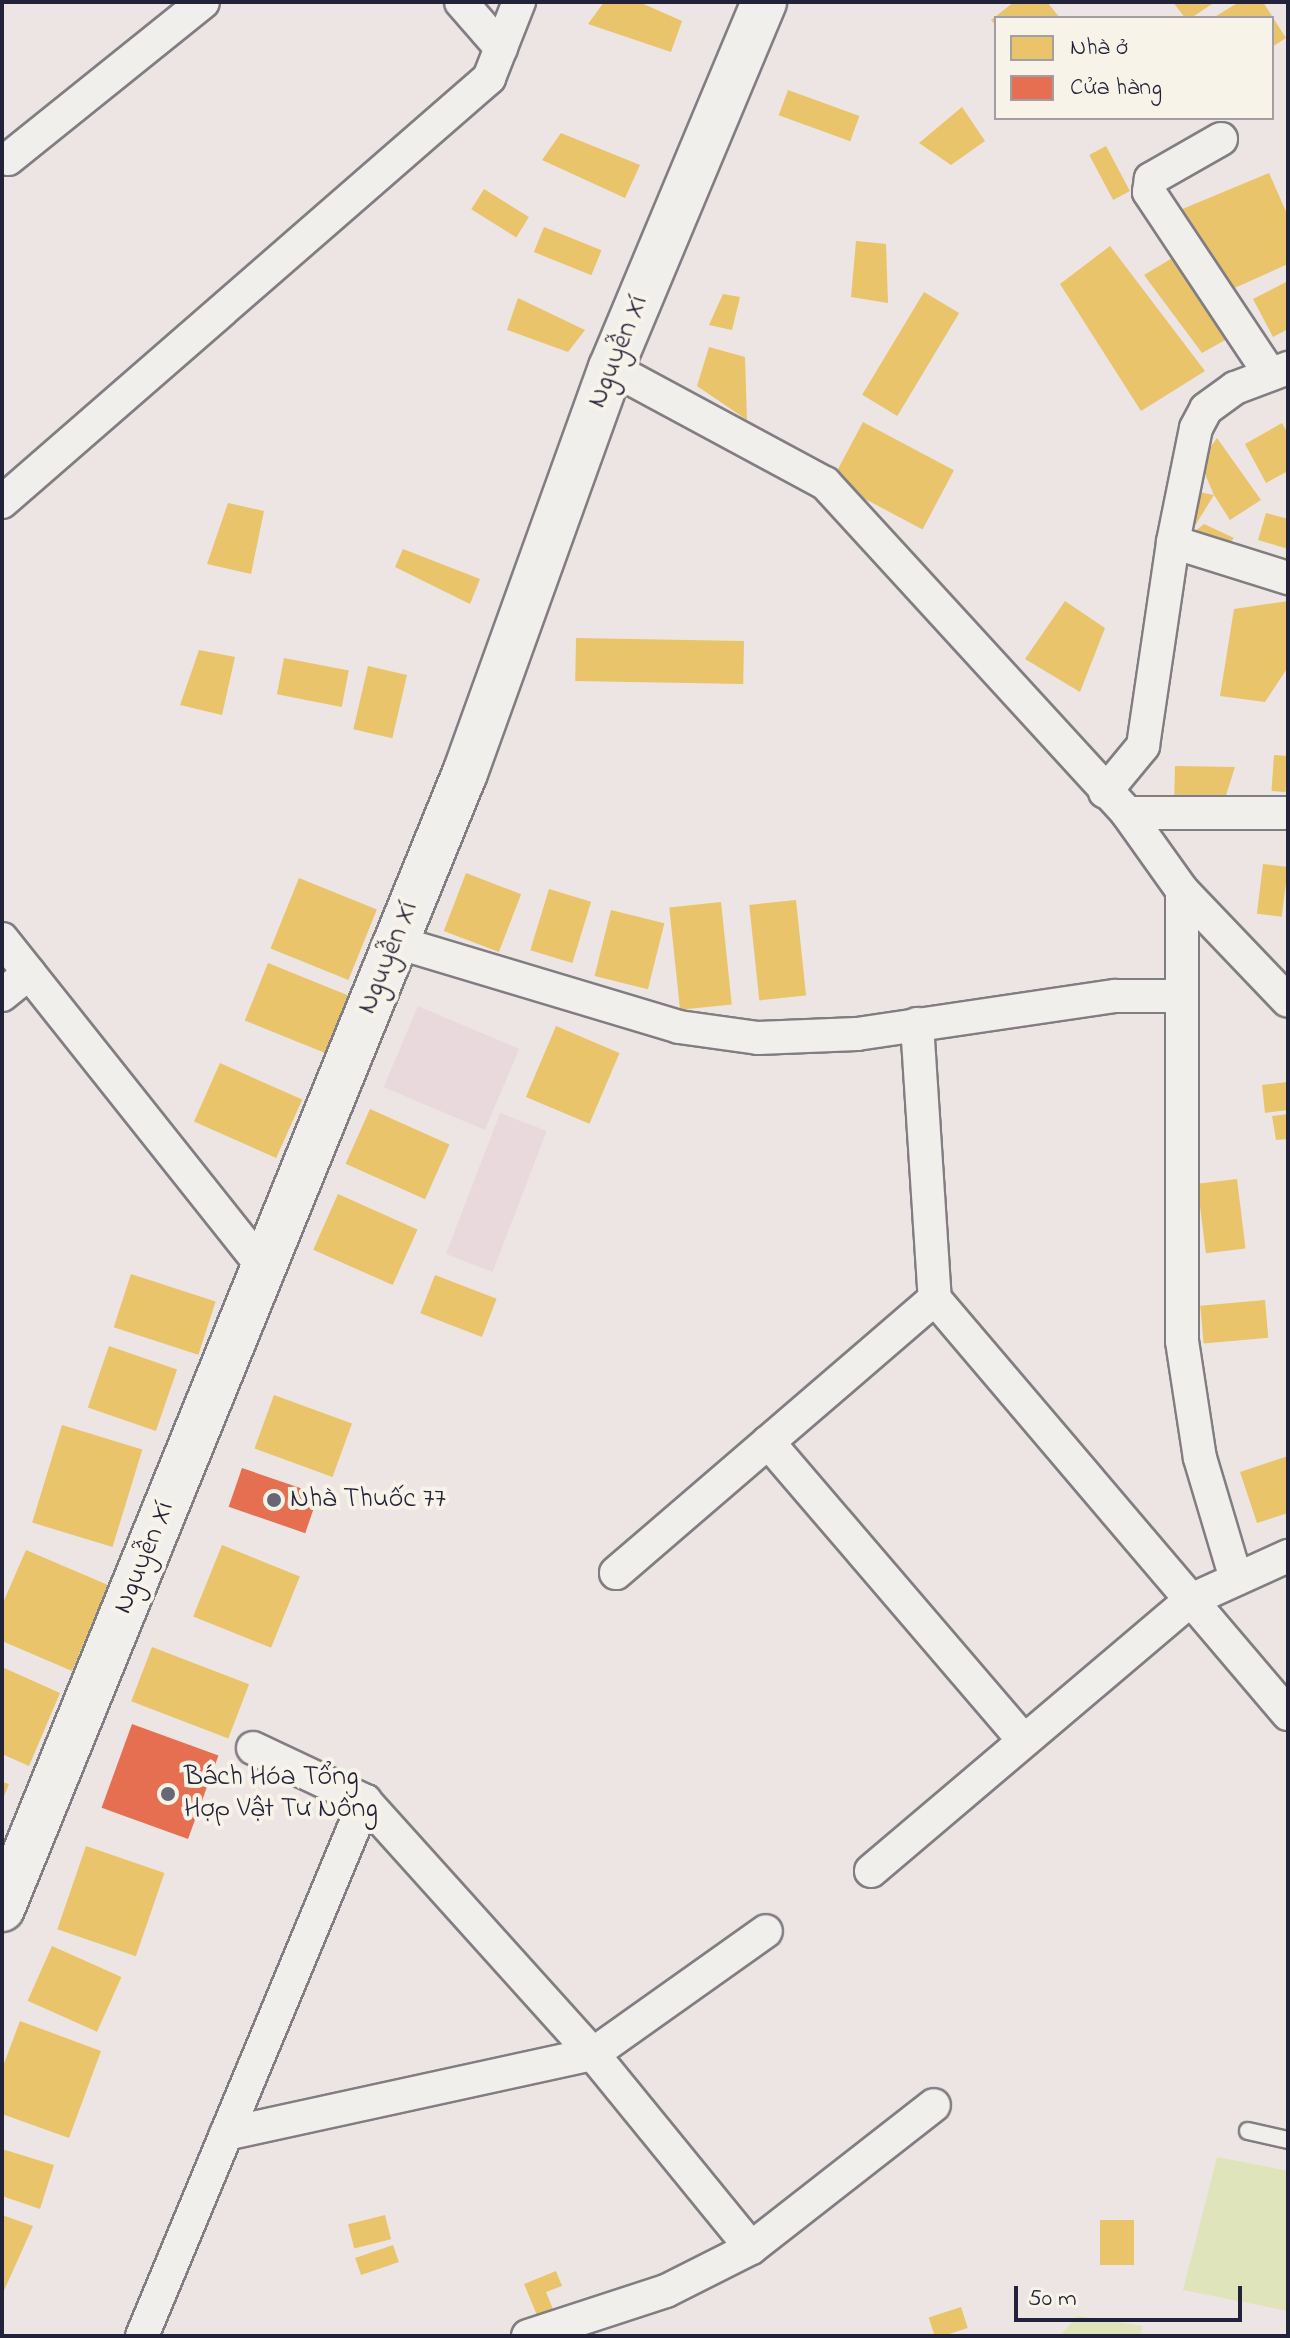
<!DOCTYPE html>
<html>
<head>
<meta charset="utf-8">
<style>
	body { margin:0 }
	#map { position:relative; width:1290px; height:2338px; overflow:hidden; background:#ece5e4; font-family:"Indie Flower",sans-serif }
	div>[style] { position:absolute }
	.built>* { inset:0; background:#e9d9dd; transform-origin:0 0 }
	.green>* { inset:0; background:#dfe4ba }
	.homes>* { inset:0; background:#e9c46a; transform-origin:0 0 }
	.shops>* { inset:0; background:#e76f51; transform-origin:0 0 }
	.roads { filter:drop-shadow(2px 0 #817e83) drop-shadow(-2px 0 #817e83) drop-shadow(0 2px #817e83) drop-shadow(0 -2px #817e83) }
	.lane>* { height:16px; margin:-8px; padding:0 8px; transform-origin:8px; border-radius:8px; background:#f1efec }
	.street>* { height:32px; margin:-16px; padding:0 16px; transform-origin:16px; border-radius:16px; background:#f1efec }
	.secondary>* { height:44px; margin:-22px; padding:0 22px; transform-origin:22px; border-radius:22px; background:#f1efec }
	.dots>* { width:22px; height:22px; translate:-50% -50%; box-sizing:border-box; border:4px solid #f7f3e8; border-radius:50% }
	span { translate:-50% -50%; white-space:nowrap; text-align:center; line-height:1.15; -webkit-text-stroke:8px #f7f3e8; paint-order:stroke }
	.street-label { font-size:28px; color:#22223b }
	.poi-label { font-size:28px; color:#22223b }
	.left { translate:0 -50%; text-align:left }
	.frame { position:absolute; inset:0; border:4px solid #22223b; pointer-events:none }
	.legend { position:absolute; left:994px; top:16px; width:280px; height:104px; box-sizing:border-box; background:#f7f3e8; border:2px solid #a29fa3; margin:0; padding:10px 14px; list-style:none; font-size:24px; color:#22223b }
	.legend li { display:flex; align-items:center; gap:16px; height:40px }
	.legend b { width:40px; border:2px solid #a29fa3 }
	.scale { position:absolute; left:1014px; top:2286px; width:228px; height:36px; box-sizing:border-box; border:4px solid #22223b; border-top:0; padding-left:10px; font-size:24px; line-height:28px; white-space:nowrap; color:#22223b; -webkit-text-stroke:6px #f7f3e8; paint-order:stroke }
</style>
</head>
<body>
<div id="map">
	<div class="built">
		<div style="left:418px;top:1006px;width:110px;height:88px;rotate:23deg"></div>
		<div style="left:500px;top:1113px;width:50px;height:151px;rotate:21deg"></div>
	</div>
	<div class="green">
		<div style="clip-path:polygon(1217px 2157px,1288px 2171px,1288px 2311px,1183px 2290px)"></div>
		<div style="clip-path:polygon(1077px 2316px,1143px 2326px,1139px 2336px,1060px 2336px)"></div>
	</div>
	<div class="homes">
		<div style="clip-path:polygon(604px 2px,639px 2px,682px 21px,671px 52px,588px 24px)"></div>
		<div style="clip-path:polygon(1014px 2px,1047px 2px,1060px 18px,996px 18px,996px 26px,991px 20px)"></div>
		<div style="clip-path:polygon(1173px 2px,1215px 2px,1191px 18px,1185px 18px)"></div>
		<div style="clip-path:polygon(1239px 2px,1263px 2px,1286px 38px,1272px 47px,1272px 18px,1213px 18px)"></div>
		<div style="left:788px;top:90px;width:76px;height:27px;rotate:20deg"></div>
		<div style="clip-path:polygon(962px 107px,985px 141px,951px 165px,919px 143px)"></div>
		<div style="clip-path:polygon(561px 133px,640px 165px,625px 198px,542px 160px)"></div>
		<div style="left:1106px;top:146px;width:51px;height:19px;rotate:62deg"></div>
		<div style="clip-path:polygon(1269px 173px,1288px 216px,1288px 264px,1221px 294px,1180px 210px)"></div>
		<div style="left:484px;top:189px;width:53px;height:24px;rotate:32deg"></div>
		<div style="left:544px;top:227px;width:62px;height:27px;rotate:22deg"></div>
		<div style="clip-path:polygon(856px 241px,886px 244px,888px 303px,851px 297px)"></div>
		<div style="clip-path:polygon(1110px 246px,1205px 371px,1141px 411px,1060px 284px)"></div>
		<div style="clip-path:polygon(1179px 254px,1227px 339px,1202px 353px,1144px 275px)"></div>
		<div style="clip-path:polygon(1288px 281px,1288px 329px,1273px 337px,1253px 299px)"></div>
		<div style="left:924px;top:292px;width:41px;height:120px;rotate:31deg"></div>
		<div style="clip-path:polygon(723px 294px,740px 297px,732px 330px,709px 325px)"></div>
		<div style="clip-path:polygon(518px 298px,585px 330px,568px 352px,507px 330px)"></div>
		<div style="clip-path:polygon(709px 347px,745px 357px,747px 420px,697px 386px)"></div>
		<div style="left:863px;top:422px;width:103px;height:67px;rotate:28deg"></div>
		<div style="clip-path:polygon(1282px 423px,1288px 434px,1288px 471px,1266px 483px,1245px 444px)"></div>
		<div style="clip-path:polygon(1217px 438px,1261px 500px,1230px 520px,1214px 495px,1188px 537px,1204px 524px,1234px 538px,1223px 550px,1188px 537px,1194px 491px,1214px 495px,1200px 462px)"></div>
		<div style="clip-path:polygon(228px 503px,264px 511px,251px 574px,207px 564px)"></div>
		<div style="clip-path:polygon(1266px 513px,1288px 519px,1288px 549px,1258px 540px)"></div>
		<div style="clip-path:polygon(403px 549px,480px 579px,470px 604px,395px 567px)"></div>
		<div style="clip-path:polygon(1065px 601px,1105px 628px,1080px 692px,1025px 659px)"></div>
		<div style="clip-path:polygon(1288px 601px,1288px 667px,1265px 702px,1220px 696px,1234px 609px)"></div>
		<div style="left:576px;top:638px;width:168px;height:43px;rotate:1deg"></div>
		<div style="clip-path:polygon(199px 650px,235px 657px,222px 715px,180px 705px)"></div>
		<div style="left:284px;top:658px;width:66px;height:37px;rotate:11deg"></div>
		<div style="left:368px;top:666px;width:40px;height:65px;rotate:13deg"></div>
		<div style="left:1274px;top:755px;width:14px;height:36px;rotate:4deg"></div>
		<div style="clip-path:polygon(1175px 766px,1235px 767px,1222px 808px,1174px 808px)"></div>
		<div style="left:1263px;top:864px;width:25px;height:50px;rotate:7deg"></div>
		<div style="left:466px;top:873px;width:59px;height:62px;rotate:21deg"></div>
		<div style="left:299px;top:878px;width:84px;height:76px;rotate:22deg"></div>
		<div style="left:549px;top:889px;width:44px;height:64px;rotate:17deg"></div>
		<div style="left:796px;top:900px;width:96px;height:47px;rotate:84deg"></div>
		<div style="left:721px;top:902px;width:103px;height:52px;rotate:84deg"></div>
		<div style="left:611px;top:910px;width:55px;height:68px;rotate:14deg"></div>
		<div style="left:268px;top:963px;width:92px;height:62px;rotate:22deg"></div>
		<div style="left:556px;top:1026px;width:69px;height:77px;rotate:23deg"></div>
		<div style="left:220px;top:1063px;width:90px;height:64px;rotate:24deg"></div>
		<div style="clip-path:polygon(1288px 1082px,1288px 1110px,1265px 1113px,1262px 1085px)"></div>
		<div style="left:370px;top:1109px;width:87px;height:60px;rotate:24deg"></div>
		<div style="clip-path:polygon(1288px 1114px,1288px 1139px,1276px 1140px,1272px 1116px)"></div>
		<div style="left:1237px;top:1179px;width:70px;height:40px;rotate:83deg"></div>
		<div style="left:338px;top:1194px;width:87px;height:61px;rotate:24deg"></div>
		<div style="left:131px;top:1274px;width:89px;height:56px;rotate:18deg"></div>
		<div style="left:435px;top:1275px;width:66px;height:41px;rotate:21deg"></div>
		<div style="left:1265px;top:1300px;width:38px;height:65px;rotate:85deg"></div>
		<div style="left:109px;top:1346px;width:72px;height:65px;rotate:19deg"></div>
		<div style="left:274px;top:1395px;width:83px;height:57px;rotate:20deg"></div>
		<div style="left:62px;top:1425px;width:84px;height:102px;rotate:17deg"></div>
		<div style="clip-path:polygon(1288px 1456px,1288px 1513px,1257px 1523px,1240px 1472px)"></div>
		<div style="left:222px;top:1545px;width:84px;height:77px;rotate:22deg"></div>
		<div style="clip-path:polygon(26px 1550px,108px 1585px,72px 1671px,2px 1641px,2px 1605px)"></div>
		<div style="left:152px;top:1647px;width:104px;height:58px;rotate:21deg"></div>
		<div style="clip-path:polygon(2px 1667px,60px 1693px,29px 1766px,2px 1754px)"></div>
		<div style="clip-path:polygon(2px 1782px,9px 1784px,2px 1801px)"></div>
		<div style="left:86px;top:1846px;width:83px;height:88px;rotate:19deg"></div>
		<div style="left:52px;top:1946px;width:76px;height:60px;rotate:24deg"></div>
		<div style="clip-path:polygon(20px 2021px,101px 2051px,69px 2138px,2px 2114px,2px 2069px)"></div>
		<div style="clip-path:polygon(2px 2149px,54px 2165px,40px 2209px,2px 2196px)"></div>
		<div style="clip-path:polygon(2px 2215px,33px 2226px,2px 2295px)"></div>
		<div style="left:385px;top:2215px;width:25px;height:38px;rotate:76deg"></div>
		<div style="left:1134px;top:2220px;width:45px;height:34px;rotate:90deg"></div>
		<div style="left:393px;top:2245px;width:18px;height:40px;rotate:71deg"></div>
		<div style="clip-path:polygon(556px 2271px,562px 2286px,546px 2292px,557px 2319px,541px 2325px,524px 2284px)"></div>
		<div style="left:961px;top:2307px;width:22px;height:34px;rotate:72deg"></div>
	</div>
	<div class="shops">
		<div style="left:242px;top:1468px;width:81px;height:41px;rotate:19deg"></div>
		<div style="left:132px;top:1724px;width:92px;height:89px;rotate:20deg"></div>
	</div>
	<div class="roads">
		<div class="lane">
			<div style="left:1248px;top:2131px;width:41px;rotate:12.7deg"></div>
		</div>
		<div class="street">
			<div style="left:461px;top:2px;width:61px;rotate:49deg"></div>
			<div style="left:1221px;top:139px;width:81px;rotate:150.3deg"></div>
			<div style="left:1151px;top:179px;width:13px;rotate:99deg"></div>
			<div style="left:1149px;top:192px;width:219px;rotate:56.4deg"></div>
			<div style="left:8px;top:159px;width:250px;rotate:-38.8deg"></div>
			<div style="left:611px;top:368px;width:243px;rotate:28.3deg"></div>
			<div style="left:825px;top:483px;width:447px;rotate:47.5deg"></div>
			<div style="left:1127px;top:813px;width:95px;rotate:54.5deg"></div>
			<div style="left:1182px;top:890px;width:153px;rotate:46.3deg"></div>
			<div style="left:2px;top:502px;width:646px;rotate:-41.04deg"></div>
			<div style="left:489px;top:78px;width:82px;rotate:-68.5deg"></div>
			<div style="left:1173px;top:542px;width:121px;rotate:17.4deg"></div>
			<div style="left:1105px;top:792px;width:60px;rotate:-50.4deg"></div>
			<div style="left:1143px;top:746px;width:206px;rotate:-81.6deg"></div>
			<div style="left:1173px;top:542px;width:116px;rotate:-78.6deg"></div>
			<div style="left:1196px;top:428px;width:21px;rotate:-62deg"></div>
			<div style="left:1206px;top:409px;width:36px;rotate:-36deg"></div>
			<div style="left:1235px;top:388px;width:57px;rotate:-20.7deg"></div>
			<div style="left:1127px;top:813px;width:161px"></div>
			<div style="left:1182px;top:890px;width:451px;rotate:90deg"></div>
			<div style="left:1182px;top:1341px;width:118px;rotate:81.3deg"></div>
			<div style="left:1200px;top:1458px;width:126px;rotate:73.4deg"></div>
			<div style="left:2px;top:939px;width:419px;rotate:51.5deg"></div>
			<div style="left:396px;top:942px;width:295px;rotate:16.7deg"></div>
			<div style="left:679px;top:1027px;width:80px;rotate:7.9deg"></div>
			<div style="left:758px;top:1038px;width:99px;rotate:-2.3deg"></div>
			<div style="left:857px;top:1034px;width:261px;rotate:-8.4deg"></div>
			<div style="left:1115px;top:996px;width:67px"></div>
			<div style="left:2px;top:995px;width:35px;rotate:-39deg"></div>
			<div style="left:917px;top:1024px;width:276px;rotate:86.3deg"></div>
			<div style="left:768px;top:1442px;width:391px;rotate:49.4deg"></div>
			<div style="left:616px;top:1573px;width:421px;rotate:-40.7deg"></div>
			<div style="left:935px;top:1299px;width:545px;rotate:49.62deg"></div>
			<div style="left:253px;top:1748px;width:124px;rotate:25.3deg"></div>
			<div style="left:365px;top:1801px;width:341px;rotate:48deg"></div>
			<div style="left:593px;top:2054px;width:250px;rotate:50.8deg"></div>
			<div style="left:871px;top:1871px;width:419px;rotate:-40.3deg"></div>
			<div style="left:1191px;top:1600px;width:107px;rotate:-24.4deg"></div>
			<div style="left:226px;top:2134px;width:376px;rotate:-12.3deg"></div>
			<div style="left:593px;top:2054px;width:212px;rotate:-35.4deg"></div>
			<div style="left:142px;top:2336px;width:580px;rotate:-67.37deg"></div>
			<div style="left:528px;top:2336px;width:145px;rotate:-18.1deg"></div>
			<div style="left:666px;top:2291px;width:95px;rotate:-26.8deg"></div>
			<div style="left:751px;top:2248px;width:232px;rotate:-38deg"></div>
		</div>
		<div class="secondary">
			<div style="left:2px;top:1909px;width:1227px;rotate:-67.83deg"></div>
			<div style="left:465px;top:773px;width:431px;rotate:-70.2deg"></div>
			<div style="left:611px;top:368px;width:397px;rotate:-67.3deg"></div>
		</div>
	</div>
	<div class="dots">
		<div style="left:274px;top:1500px;background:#696676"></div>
		<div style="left:168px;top:1794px;background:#696676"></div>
	</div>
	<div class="street-label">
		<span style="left:619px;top:352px;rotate:-68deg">Nguyễn Xí</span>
		<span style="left:389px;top:958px;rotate:-68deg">Nguyễn Xí</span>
		<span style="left:145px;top:1558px;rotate:-68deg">Nguyễn Xí</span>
	</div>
	<div class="poi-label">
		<span class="left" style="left:290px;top:1500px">Nhà Thuốc 77</span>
		<span class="left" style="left:184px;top:1794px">Bách Hóa Tổng<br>Hợp Vật Tư Nông</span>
	</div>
	<div class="frame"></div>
	<ul class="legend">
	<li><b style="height:22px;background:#e9c46a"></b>Nhà ở</li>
	<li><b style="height:22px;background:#e76f51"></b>Cửa hàng</li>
	</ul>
	<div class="scale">50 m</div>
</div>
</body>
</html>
